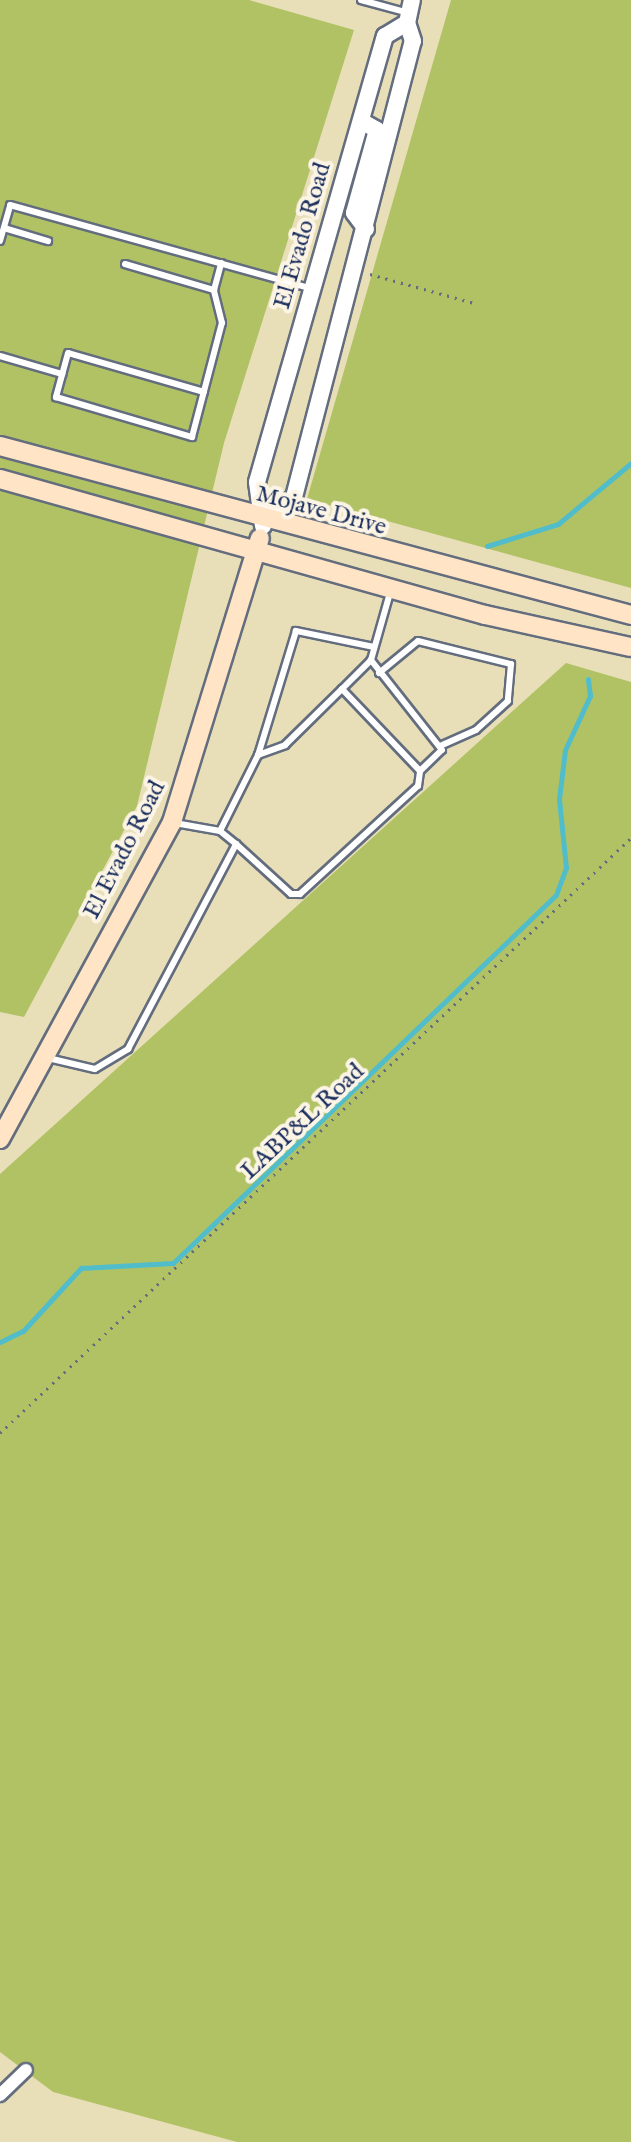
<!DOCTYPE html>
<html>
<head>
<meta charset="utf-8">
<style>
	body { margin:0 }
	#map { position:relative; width:631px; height:2142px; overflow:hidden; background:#e8dfb9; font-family:"IM FELL English",serif }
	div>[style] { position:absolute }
	.green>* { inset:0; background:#b1c265 }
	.stream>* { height:5px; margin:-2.5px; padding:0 2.5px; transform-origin:2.5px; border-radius:2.5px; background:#51bdcb }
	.path>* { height:3px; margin-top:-1.5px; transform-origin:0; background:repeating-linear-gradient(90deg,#636d7e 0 2px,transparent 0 8px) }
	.roads { filter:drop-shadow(2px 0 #636d7e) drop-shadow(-2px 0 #636d7e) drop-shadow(0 2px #636d7e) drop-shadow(0 -2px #636d7e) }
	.service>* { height:6px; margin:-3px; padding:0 3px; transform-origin:3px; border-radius:3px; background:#fff }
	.minor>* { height:12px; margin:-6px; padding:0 6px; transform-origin:6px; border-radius:6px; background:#fff }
	.tertiary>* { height:16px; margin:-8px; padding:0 8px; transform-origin:8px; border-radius:8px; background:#fff }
	.secondary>* { height:18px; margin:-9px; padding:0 9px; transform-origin:9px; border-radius:9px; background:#ffe4c6 }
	span { translate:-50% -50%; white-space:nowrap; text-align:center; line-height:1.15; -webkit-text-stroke:8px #fcf5e5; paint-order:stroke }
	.street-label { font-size:24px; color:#1b2f5e }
</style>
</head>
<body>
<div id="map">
	<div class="green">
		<div style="clip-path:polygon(0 0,249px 0,354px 30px,224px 443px,137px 806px,24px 1017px,0 1012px)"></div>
		<div style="clip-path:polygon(451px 0,631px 0,631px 588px,307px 499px)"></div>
		<div style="clip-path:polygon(566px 663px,631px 682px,631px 2142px,237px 2142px,53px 2092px,0 2052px,0 1174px)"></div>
	</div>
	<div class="stream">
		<div style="left:487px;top:546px;width:74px;rotate:-17.2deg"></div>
		<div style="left:558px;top:524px;width:95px;rotate:-39.9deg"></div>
		<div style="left:0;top:1342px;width:25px;rotate:-26deg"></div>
		<div style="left:23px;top:1331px;width:86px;rotate:-47.4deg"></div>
		<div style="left:81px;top:1268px;width:92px;rotate:-3.1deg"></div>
		<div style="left:173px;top:1263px;width:531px;rotate:-43.86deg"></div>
		<div style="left:556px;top:895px;width:29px;rotate:-70deg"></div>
		<div style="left:566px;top:868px;width:69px;rotate:-95.8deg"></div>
		<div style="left:559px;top:799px;width:49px;rotate:-83deg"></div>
		<div style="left:565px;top:750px;width:60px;rotate:-65.2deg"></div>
		<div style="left:590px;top:696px;width:17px;rotate:-97deg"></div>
	</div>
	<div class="path">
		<div style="left:370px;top:274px;width:108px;rotate:15.6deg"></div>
		<div style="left:0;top:1433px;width:867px;rotate:-43.32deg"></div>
	</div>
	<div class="roads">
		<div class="service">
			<div style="left:361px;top:0;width:50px;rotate:15.2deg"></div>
			<div style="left:4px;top:228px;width:46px;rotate:16.5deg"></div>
			<div style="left:0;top:241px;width:37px;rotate:-74deg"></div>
			<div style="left:10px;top:205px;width:311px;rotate:15.5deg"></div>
			<div style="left:125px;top:264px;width:93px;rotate:16.3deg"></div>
			<div style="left:0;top:356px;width:65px;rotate:16.2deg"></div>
			<div style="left:204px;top:392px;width:141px;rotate:-164deg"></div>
			<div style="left:68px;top:353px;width:46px;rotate:105.3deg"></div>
			<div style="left:56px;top:397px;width:142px;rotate:16.4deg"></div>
			<div style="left:192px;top:437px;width:118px;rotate:-75.3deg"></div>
			<div style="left:222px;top:323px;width:34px;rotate:-104deg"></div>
			<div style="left:214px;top:290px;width:28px;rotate:-75deg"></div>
			<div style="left:374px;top:647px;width:80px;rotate:-168.4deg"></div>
			<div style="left:296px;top:631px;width:130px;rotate:107deg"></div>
			<div style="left:258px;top:755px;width:29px;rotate:-20deg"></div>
			<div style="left:285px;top:745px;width:80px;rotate:-44.5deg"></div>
			<div style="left:342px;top:689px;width:113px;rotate:46.4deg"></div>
			<div style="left:420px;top:771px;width:30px;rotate:-44deg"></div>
			<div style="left:442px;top:750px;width:115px;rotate:-128.3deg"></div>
			<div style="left:371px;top:660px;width:70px;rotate:-74.2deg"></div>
			<div style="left:379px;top:673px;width:50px;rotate:-39.4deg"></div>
			<div style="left:418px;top:641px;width:96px;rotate:13.9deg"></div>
			<div style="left:511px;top:664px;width:37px;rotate:95deg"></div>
			<div style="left:508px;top:701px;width:43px;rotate:137.8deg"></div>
			<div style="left:476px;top:730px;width:37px;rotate:156deg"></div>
			<div style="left:342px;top:689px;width:41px;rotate:-45deg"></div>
			<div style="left:220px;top:831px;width:85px;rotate:-63.4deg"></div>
			<div style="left:236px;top:844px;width:74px;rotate:42.3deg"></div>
			<div style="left:291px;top:894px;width:9px"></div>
			<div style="left:300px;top:894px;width:160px;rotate:-42.5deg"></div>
			<div style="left:418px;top:786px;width:15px;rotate:-82deg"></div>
			<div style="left:48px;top:1058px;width:48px;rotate:13.2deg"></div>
			<div style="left:95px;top:1069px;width:39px;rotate:-31deg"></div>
			<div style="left:128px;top:1049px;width:232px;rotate:-62.2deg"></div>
			<div style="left:236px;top:844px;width:21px;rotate:-141deg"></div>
			<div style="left:220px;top:831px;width:46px;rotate:-169.9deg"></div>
		</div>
		<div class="minor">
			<div style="left:0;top:2095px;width:36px;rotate:-44deg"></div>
		</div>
		<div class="tertiary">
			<div style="left:361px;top:121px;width:18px;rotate:29deg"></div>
			<div style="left:377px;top:130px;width:86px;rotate:105.5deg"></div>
			<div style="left:354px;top:213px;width:20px;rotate:53deg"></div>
			<div style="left:265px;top:520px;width:37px;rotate:-38deg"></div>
			<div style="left:294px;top:497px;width:471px;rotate:-75.4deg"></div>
			<div style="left:413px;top:41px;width:19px;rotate:-108deg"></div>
			<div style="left:407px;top:23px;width:24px;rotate:-78deg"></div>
			<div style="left:263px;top:526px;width:44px;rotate:-97.8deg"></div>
			<div style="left:257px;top:482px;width:464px;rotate:-74deg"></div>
			<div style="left:385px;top:36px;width:26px;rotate:-31deg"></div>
		</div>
		<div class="secondary">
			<div style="left:0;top:446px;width:653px;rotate:14.99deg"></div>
			<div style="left:0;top:479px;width:504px;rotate:15.66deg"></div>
			<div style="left:485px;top:615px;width:149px;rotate:12.4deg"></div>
			<div style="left:0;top:1139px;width:361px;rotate:-61.5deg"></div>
			<div style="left:172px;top:822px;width:297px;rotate:-72.8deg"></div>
		</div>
	</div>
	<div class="street-label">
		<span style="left:303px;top:236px;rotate:-74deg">El Evado Road</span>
		<span style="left:321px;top:511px;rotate:15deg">Mojave Drive</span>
		<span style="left:125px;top:850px;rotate:-63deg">El Evado Road</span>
		<span style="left:303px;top:1122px;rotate:-43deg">LABP&amp;L Road</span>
	</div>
</div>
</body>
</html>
